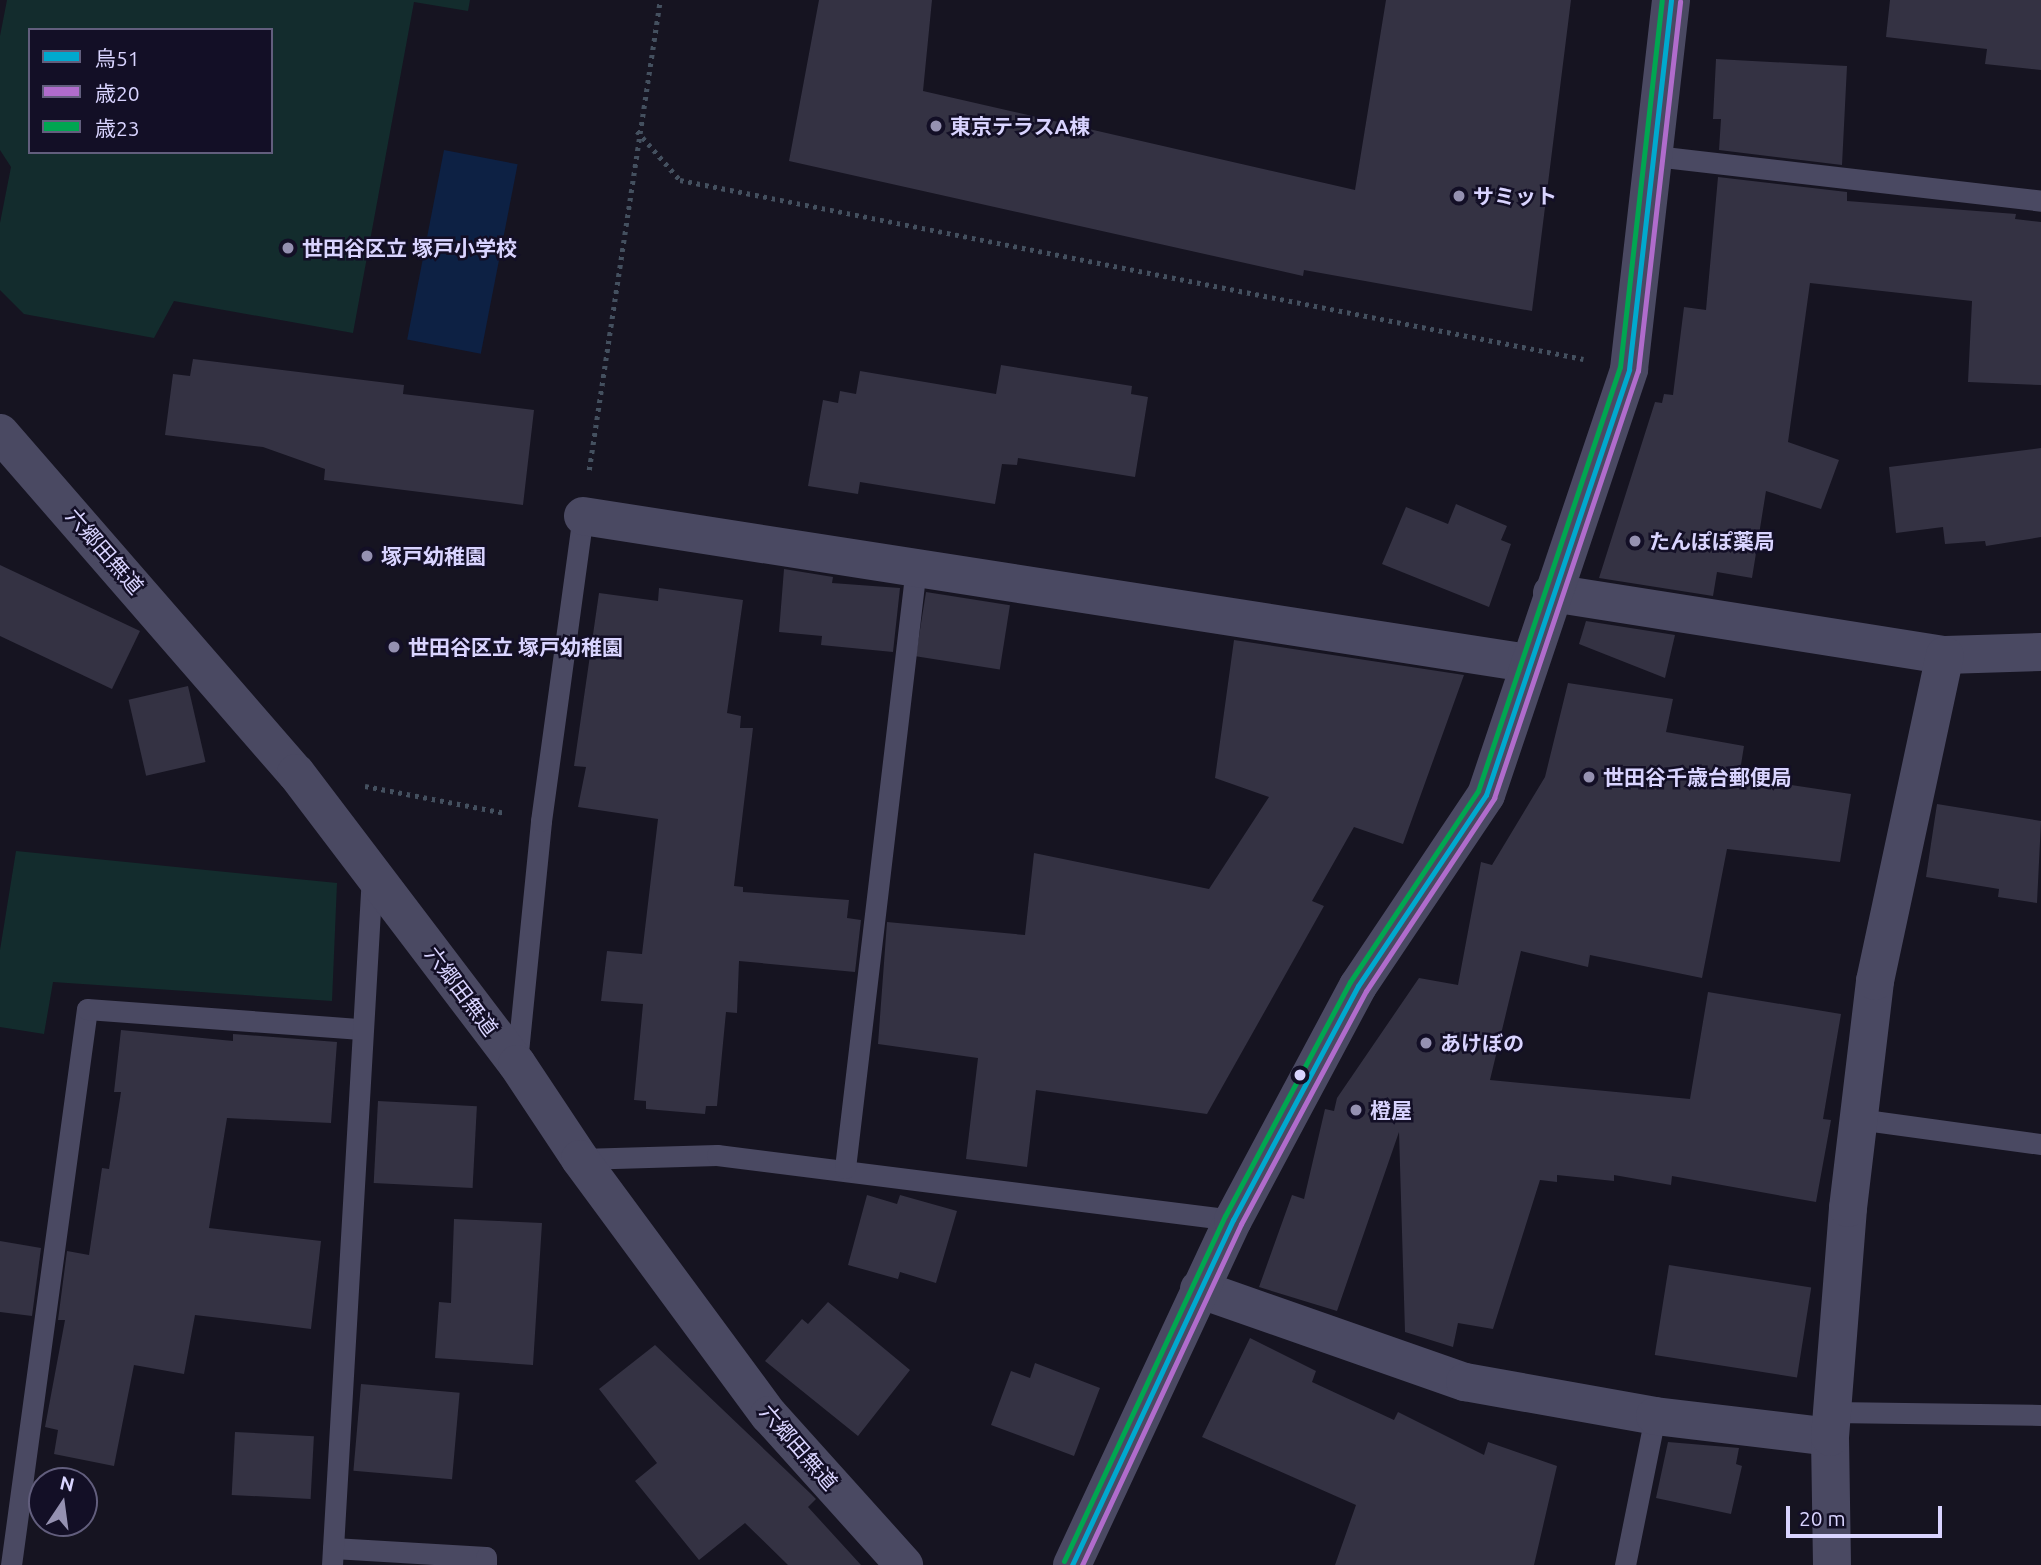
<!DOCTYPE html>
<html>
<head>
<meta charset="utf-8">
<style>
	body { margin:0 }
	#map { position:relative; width:2041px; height:1565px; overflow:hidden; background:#161421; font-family:Ubuntu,"Noto Sans JP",sans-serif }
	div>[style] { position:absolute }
	.green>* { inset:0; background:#132c2d }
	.water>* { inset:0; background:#0d2144; transform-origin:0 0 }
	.building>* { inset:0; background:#343243; transform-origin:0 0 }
	.path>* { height:4.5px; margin-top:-2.25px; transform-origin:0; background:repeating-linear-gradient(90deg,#44505f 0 3.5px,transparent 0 8.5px) }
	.service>* { height:21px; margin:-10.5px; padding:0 10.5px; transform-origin:10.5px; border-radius:10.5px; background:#4a4962 }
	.minor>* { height:38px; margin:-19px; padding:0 19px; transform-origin:19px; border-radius:19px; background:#4a4962 }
	.tertiary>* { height:38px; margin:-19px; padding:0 19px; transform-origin:19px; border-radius:19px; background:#4a4962 }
	.bus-1>* { height:5px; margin:-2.5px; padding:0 2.5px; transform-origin:2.5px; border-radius:2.5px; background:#00a9ce }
	.bus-2>* { height:5px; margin:-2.5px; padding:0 2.5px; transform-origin:2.5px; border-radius:2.5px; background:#b06ccc }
	.bus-3>* { height:5px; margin:-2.5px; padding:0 2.5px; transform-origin:2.5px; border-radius:2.5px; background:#00a651 }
	.dots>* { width:19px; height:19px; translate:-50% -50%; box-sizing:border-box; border:4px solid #130f26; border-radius:50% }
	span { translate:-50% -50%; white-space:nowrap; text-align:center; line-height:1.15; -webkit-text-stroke:5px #130f26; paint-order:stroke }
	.poi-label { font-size:21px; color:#d9d4ff; font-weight:700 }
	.left { translate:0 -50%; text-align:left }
	.street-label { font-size:21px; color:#d9d4ff }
	.legend { position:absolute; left:28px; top:28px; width:245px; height:126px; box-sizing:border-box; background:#130f26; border:2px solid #625e7d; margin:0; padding:9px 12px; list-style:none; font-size:21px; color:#d9d4ff }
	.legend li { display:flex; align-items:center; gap:14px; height:35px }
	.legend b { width:35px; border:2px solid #625e7d }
	.north { position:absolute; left:28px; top:1467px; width:70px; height:70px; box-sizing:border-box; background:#130f26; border:2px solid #625e7d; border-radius:50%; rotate:13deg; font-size:19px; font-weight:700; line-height:28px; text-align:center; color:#d9d4ff }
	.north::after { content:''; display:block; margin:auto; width:24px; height:32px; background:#9591b1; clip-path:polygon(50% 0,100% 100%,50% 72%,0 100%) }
	.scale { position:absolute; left:1786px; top:1506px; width:156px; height:32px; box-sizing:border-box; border:4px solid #d9d4ff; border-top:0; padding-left:9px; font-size:21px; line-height:24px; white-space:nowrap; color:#d9d4ff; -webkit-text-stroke:5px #130f26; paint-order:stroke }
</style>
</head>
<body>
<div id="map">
	<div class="green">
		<div style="clip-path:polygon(evenodd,7px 0,470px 0,468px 11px,414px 2px,353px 333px,174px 301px,154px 338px,24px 314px,0 290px,0 223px,11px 167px,0 150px,0 36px,7px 0,30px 30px,271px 30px,271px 152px,30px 152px,30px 30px)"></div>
		<div style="clip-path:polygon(16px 851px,337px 883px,332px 1001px,53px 982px,44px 1034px,0 1027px,0 950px)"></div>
	</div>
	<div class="water">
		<div style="left:444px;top:150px;width:75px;height:193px;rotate:11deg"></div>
	</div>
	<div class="building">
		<div style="clip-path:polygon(819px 0,932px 0,923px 91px,1355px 190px,1386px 0,1571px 0,1532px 311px,1304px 270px,1303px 276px,789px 161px)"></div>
		<div style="clip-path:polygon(1890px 0,2041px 0,2041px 70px,1985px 64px,1987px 49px,1886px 37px)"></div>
		<div style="clip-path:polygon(1716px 59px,1847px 66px,1842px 165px,1719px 150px,1721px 119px,1713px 119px)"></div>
		<div style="clip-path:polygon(1718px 177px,1847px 192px,1847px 201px,2016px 214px,2015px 219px,2041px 222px,2041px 385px,1968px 382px,1972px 301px,1810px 283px,1788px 442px,1839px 460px,1821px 509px,1766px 491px,1752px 578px,1717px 572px,1713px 596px,1599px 578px,1655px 402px,1662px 403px,1664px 394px,1673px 395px,1684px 307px,1706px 310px)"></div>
		<div style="clip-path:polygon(193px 359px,404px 385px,403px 394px,534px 410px,523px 505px,324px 480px,325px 469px,263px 447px,165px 435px,173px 374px,190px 376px)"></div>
		<div style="clip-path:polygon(1001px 365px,1132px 386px,1131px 394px,1148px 397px,1135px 477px,1018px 458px,1017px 465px,1002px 464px,995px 504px,860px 482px,858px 494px,808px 486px,823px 400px,838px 403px,840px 391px,856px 394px,860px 371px,996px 394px)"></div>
		<div style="clip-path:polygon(2041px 448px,2041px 537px,1986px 546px,1985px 541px,1945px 544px,1943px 527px,1896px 533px,1889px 467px)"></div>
		<div style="clip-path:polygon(1456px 504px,1507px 526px,1501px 540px,1511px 544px,1489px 607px,1382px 564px,1406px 507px,1448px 524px)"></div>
		<div style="clip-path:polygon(0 565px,140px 631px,112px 689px,0 636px)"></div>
		<div style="clip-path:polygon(784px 569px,833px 577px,832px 583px,900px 588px,893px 652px,821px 645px,822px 636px,779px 632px)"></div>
		<div style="clip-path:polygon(659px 588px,743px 600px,727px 713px,741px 716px,740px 728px,753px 728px,734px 886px,743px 887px,743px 892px,849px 900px,847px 918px,861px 920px,855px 972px,739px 961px,737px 1013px,726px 1012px,717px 1106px,706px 1106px,705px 1114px,646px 1109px,646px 1101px,634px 1100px,643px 1004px,601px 1001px,607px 951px,642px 954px,658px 819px,578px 807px,586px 767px,574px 766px,599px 593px,658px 601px)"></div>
		<div style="left:926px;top:592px;width:85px;height:65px;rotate:9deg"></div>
		<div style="clip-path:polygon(1586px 621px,1675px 635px,1665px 678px,1579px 644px)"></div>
		<div style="clip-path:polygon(1234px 640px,1464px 675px,1403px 844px,1354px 827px,1312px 901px,1324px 906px,1207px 1114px,1036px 1090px,1027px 1167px,966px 1159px,978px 1058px,878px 1044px,887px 922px,1025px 935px,1034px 853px,1209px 889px,1269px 797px,1215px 778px)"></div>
		<div style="clip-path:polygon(1568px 683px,1673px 699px,1666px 732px,1744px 746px,1739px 777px,1851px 794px,1840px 862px,1727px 849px,1702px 978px,1590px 955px,1588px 967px,1521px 951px,1490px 1080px,1690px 1099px,1708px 992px,1841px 1014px,1823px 1119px,1831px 1120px,1816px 1202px,1672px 1176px,1671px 1185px,1614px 1175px,1614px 1181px,1557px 1175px,1557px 1182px,1540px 1180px,1493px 1329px,1458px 1323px,1453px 1347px,1405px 1332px,1399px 1132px,1337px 1311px,1259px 1287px,1292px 1195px,1304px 1199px,1325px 1109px,1334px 1111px,1337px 1098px,1419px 978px,1458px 985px,1481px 862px,1492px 865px,1545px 777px)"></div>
		<div style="left:188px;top:686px;width:78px;height:61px;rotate:77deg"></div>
		<div style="clip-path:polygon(1937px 804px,2041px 821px,2037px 903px,1998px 897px,1999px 889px,1926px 877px)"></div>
		<div style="clip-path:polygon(121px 1030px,233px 1041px,233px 1034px,337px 1042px,331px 1123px,227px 1118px,209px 1228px,321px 1241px,311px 1329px,195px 1315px,184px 1374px,134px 1365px,114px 1466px,54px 1454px,58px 1430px,45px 1427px,65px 1320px,58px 1320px,67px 1251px,89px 1255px,102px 1168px,109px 1169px,121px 1092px,114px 1092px)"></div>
		<div style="left:378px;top:1101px;width:99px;height:82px;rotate:3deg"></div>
		<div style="clip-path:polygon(867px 1195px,897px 1204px,900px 1195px,957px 1211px,936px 1283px,900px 1272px,898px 1279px,848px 1265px)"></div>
		<div style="clip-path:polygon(454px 1219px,542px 1223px,533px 1365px,435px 1358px,439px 1302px,451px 1303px)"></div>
		<div style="clip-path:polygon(0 1241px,41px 1248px,32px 1316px,0 1312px)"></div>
		<div style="left:1669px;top:1265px;width:144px;height:91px;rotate:9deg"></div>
		<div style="clip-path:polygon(828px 1302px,910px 1370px,858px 1436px,765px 1361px,802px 1319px,808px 1324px)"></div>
		<div style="clip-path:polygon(1250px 1338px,1316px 1371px,1312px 1382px,1394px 1420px,1398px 1412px,1484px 1455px,1488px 1442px,1557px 1466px,1534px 1565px,1335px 1565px,1356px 1505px,1202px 1437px)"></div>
		<div style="clip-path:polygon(655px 1345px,811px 1494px,816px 1499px,808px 1507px,861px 1565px,788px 1565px,745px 1523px,699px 1560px,635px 1481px,657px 1463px,599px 1389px)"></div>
		<div style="clip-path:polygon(1035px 1363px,1100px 1388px,1074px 1456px,991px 1425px,1011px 1371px,1030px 1378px)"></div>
		<div style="left:361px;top:1384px;width:99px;height:87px;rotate:5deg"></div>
		<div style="left:235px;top:1432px;width:79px;height:63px;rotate:3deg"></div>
		<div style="clip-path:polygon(1668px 1442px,1739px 1448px,1736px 1464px,1742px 1466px,1731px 1514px,1656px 1498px)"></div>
	</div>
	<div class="path">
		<div style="left:637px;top:131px;width:65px;rotate:48.7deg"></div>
		<div style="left:680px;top:180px;width:921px;rotate:11.21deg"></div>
		<div style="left:589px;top:470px;width:475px;rotate:-81.4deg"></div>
		<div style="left:365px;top:786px;width:143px;rotate:10.9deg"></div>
	</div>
	<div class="service">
		<div style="left:1655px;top:156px;width:389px;rotate:6.6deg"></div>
		<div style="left:517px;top:1062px;width:242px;rotate:-84.3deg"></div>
		<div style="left:541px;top:821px;width:308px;rotate:-82.2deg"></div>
		<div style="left:1858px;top:1119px;width:185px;rotate:7.8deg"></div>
		<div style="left:580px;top:1159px;width:137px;rotate:-1.7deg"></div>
		<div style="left:717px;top:1155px;width:520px;rotate:7.18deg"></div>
		<div style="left:845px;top:1168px;width:605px;rotate:-83.26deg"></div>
		<div style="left:1832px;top:1412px;width:209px;rotate:0.8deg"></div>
		<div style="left:333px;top:1548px;width:153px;rotate:3.4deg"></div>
		<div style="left:486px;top:1557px;width:8px;rotate:90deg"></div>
		<div style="left:11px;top:1565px;width:561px;rotate:-82.22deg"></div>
		<div style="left:87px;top:1009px;width:275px;rotate:4.2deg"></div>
		<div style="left:332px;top:1565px;width:691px;rotate:-86.68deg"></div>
		<div style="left:1625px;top:1565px;width:152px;rotate:-78.6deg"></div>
	</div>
	<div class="minor">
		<div style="left:0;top:433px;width:451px;rotate:49deg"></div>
		<div style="left:296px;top:773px;width:365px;rotate:52.8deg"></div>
		<div style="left:517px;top:1064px;width:114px;rotate:56.4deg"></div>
		<div style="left:580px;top:1159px;width:318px;rotate:53.6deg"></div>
		<div style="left:769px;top:1415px;width:202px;rotate:48deg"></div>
		<div style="left:583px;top:516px;width:955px;rotate:8.85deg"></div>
		<div style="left:1552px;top:593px;width:398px;rotate:9deg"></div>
		<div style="left:1945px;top:655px;width:96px;rotate:-1.8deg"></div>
		<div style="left:1199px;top:1289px;width:282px;rotate:19.3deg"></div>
		<div style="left:1465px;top:1382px;width:193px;rotate:10.1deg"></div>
		<div style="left:1655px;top:1416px;width:176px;rotate:6.8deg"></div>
		<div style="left:1832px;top:1565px;width:128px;rotate:-90.9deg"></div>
		<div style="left:1830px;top:1437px;width:230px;rotate:-85.5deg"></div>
		<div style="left:1848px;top:1208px;width:229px;rotate:-83.2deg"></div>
		<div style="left:1875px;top:981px;width:333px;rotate:-77.9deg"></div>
	</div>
	<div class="tertiary">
		<div style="left:1072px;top:1565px;width:381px;rotate:-65deg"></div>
		<div style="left:1233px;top:1220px;width:265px;rotate:-61.9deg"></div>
		<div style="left:1358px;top:986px;width:230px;rotate:-56.2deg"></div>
		<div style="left:1486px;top:795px;width:449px;rotate:-71.4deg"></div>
		<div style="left:1629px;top:369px;width:371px;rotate:-83.5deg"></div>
	</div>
	<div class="bus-1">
		<div style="left:1072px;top:1565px;width:381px;rotate:-65deg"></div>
		<div style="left:1233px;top:1220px;width:265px;rotate:-61.9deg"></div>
		<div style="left:1358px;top:986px;width:230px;rotate:-56.2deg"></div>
		<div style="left:1486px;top:795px;width:449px;rotate:-71.4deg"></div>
		<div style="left:1629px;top:369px;width:371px;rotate:-83.5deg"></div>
	</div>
	<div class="bus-2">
		<div style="left:1082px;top:1565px;width:376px;rotate:-65deg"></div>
		<div style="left:1241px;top:1224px;width:264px;rotate:-61.8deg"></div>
		<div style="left:1366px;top:991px;width:232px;rotate:-56.4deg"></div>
		<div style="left:1494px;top:798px;width:451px;rotate:-71.4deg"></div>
		<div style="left:1638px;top:371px;width:372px;rotate:-83.5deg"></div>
	</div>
	<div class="bus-3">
		<div style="left:1064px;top:1561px;width:381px;rotate:-65deg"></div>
		<div style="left:1225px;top:1216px;width:265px;rotate:-61.9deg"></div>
		<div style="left:1350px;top:982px;width:230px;rotate:-56.2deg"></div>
		<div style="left:1478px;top:791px;width:447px;rotate:-71.5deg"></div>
		<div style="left:1620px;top:367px;width:369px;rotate:-83.5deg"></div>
	</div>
	<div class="dots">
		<div style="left:936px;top:126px;background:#9591b1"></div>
		<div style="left:1459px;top:196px;background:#9591b1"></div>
		<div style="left:288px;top:248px;background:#9591b1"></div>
		<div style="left:1635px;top:541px;background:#9591b1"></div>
		<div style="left:367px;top:556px;background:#9591b1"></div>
		<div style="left:394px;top:647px;background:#9591b1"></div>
		<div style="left:1589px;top:777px;background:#9591b1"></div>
		<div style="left:1426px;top:1043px;background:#9591b1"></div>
		<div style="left:1300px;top:1075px;background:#d9d4ff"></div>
		<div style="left:1356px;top:1110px;background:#9591b1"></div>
	</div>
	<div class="poi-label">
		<span class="left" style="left:950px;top:126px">東京テラスA棟</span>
		<span class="left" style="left:1473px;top:196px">サミット</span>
		<span class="left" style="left:302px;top:248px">世田谷区立 塚戸小学校</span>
		<span class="left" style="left:1649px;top:541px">たんぽぽ薬局</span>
		<span class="left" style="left:381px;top:556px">塚戸幼稚園</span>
		<span class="left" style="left:408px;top:647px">世田谷区立 塚戸幼稚園</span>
		<span class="left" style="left:1603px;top:777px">世田谷千歳台郵便局</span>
		<span class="left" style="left:1440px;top:1043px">あけぼの</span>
		<span class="left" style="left:1370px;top:1110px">橙屋</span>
	</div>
	<div class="street-label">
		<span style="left:105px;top:551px;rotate:49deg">六郷田無道</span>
		<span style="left:462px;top:991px;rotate:53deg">六郷田無道</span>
		<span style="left:799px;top:1447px;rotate:49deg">六郷田無道</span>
	</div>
	<ul class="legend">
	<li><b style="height:9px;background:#00a9ce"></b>烏51</li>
	<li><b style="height:9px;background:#b06ccc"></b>歳20</li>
	<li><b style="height:9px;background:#00a651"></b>歳23</li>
	</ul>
	<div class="north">N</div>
	<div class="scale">20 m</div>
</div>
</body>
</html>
